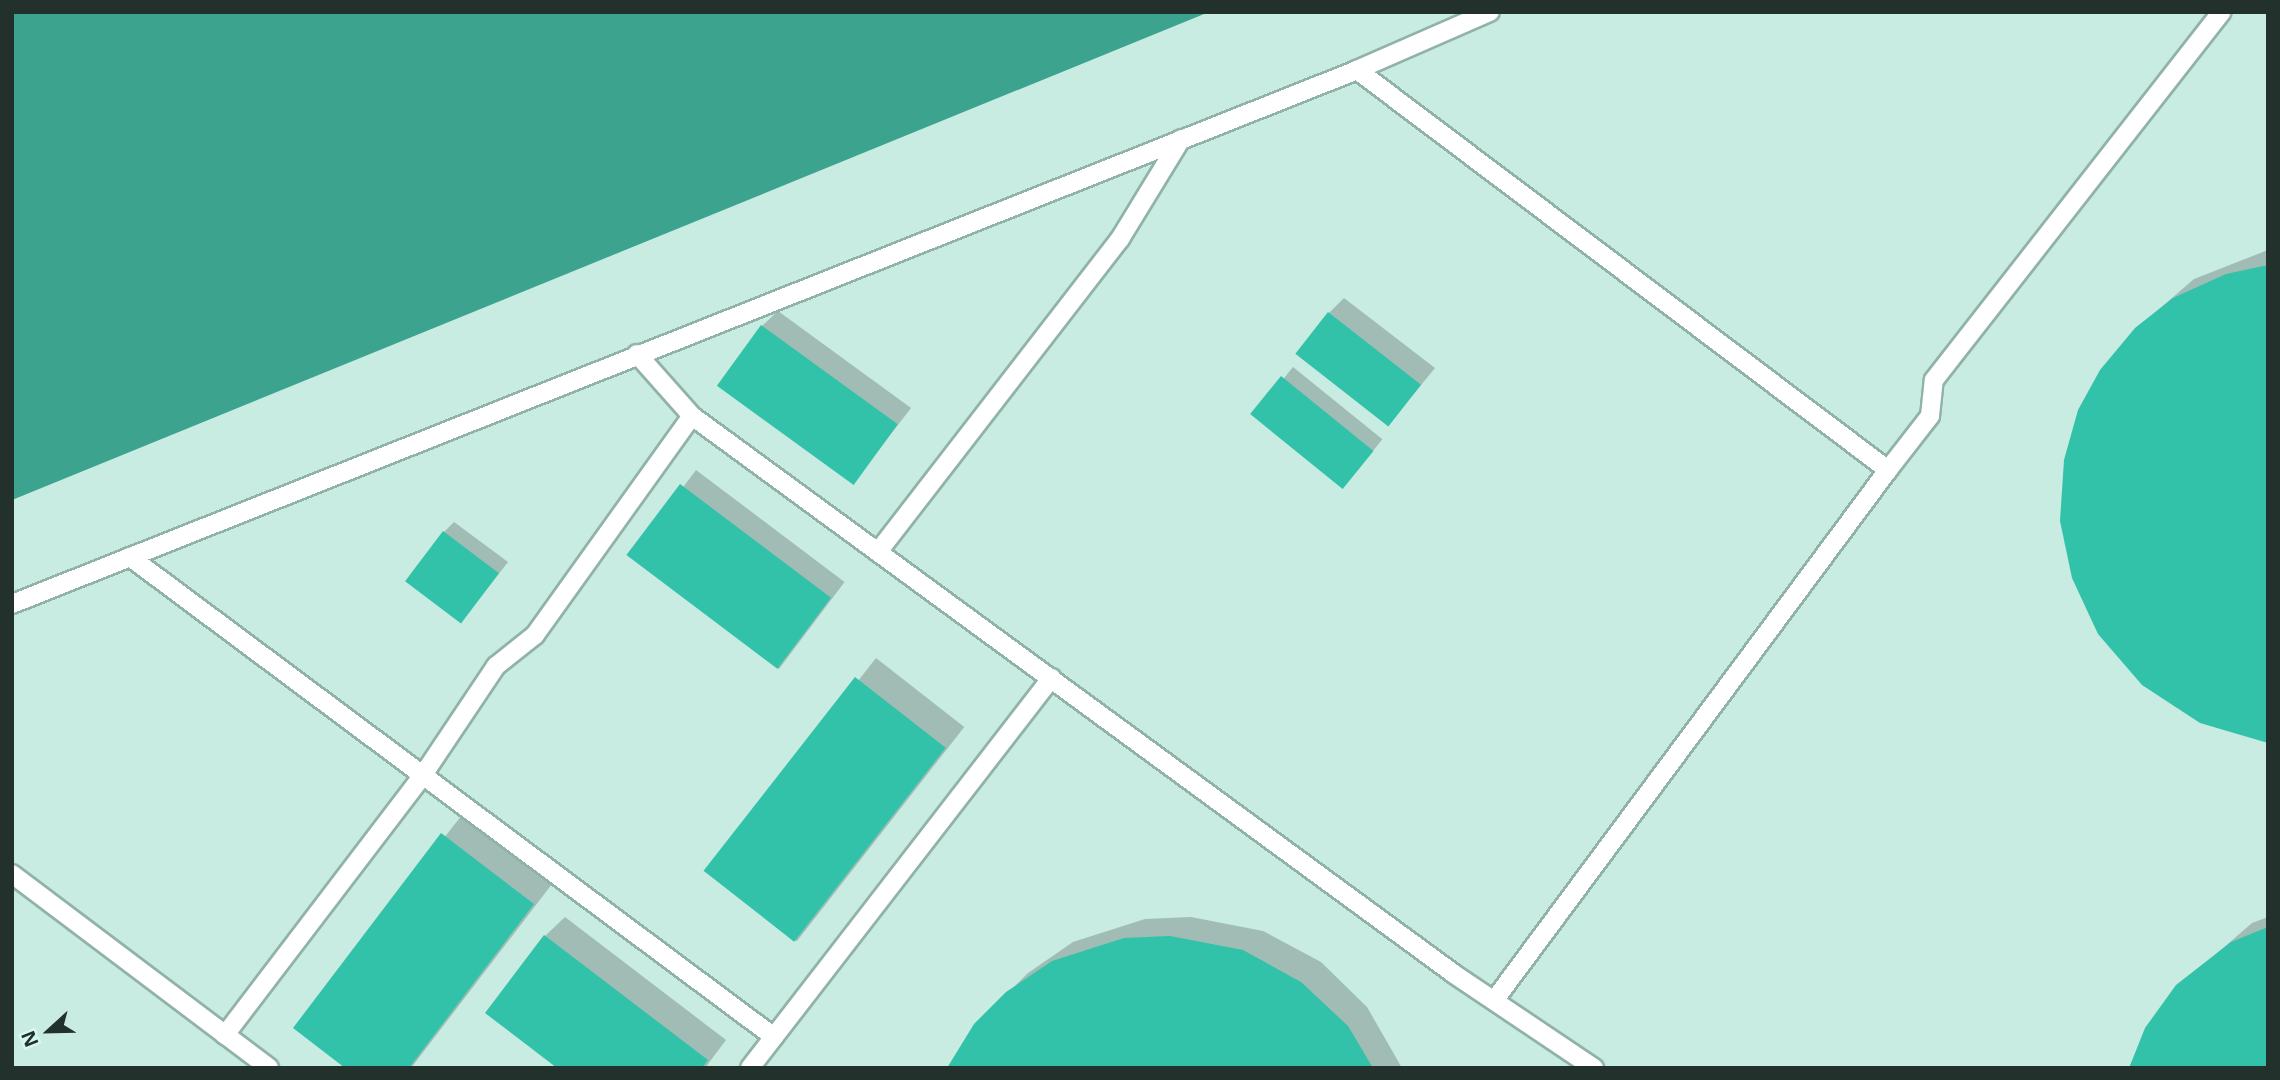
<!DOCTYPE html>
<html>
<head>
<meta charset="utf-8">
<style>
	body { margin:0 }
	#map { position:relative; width:2280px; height:1080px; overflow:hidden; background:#c8ebe2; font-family:"Open Sans",sans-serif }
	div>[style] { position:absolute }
	.water>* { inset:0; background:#3ca38f }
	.shadow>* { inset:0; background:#0003; transform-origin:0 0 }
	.building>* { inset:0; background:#31c2a9; transform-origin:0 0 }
	.roads { filter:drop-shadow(2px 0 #90b2a9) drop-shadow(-2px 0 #90b2a9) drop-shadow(0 2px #90b2a9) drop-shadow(0 -2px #90b2a9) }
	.service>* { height:18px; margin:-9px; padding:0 9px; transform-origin:9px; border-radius:9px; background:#fff }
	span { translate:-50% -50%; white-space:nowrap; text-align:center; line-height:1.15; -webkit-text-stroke:5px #d5f9ef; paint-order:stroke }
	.frame { position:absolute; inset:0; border:14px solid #23312d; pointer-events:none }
	.north { position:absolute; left:14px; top:996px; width:70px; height:70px; -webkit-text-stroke:5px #d5f9ef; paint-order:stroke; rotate:248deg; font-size:19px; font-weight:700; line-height:28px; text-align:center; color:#23312d }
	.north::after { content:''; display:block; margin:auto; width:24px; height:32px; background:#23312d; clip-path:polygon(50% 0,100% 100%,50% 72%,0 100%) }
</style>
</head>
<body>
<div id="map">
	<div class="water">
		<div style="clip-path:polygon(12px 12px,1209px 12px,12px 500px)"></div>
	</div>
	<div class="shadow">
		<div style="clip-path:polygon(2268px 250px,2268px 741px,2136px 329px,2194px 279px)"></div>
		<div style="clip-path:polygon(1344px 298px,1435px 368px,1390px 423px,1329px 313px)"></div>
		<div style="clip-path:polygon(778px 311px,911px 408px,854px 482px,762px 326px)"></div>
		<div style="left:1293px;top:367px;width:115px;height:62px;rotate:39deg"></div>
		<div style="left:696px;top:470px;width:186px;height:109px;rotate:37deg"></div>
		<div style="clip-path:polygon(454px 522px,508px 562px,462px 621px,444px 532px)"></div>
		<div style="left:876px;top:658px;width:112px;height:272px;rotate:38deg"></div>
		<div style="clip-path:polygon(462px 815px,552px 884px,411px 1068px,348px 1068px,295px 1027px)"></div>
		<div style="clip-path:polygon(565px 917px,726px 1040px,705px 1068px,560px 1068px,545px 936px)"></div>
		<div style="clip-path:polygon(1191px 917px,1263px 931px,1321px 962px,1367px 1007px,1402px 1068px,949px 1068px,976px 1025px,1028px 973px,1073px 942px,1145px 919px)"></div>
		<div style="clip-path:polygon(2268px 917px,2268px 1068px,2178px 987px,2252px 923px)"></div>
	</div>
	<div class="building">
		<div style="clip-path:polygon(2268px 265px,2268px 743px,2200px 723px,2142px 685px,2098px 634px,2072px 578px,2060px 521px,2064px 460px,2078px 410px,2100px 370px,2135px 328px,2173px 298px,2226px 274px)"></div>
		<div style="left:1328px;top:312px;width:118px;height:53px;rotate:38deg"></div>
		<div style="left:761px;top:325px;width:169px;height:75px;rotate:36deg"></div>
		<div style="left:1281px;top:376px;width:119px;height:49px;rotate:39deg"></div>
		<div style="left:680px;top:484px;width:189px;height:89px;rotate:37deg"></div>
		<div style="left:443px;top:531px;width:70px;height:63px;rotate:37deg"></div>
		<div style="left:855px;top:677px;width:115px;height:246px;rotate:38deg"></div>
		<div style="clip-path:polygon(441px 833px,534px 904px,409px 1068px,345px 1068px,293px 1028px)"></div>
		<div style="clip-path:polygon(2268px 927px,2268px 1068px,2129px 1068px,2145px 1028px,2176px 985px,2231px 942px)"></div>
		<div style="clip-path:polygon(544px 935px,708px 1060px,702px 1068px,557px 1068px,485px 1013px)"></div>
		<div style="clip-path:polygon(1170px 936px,1243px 950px,1301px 982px,1348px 1026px,1373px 1068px,947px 1068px,974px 1024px,1006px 992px,1052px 961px,1124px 938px)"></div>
	</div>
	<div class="roads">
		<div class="service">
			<div style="left:1357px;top:70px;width:145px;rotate:-23.6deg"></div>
			<div style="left:637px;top:354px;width:83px;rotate:48.4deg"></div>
			<div style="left:692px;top:416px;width:944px;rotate:36.21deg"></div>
			<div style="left:1454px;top:974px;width:169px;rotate:33.9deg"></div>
			<div style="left:1888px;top:470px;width:68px;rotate:-52.1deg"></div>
			<div style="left:1930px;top:416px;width:36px;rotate:-84deg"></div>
			<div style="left:1934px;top:380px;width:467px;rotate:-52deg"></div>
			<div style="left:878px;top:552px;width:396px;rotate:-52.3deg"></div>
			<div style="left:1120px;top:239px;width:117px;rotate:-58.6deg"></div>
			<div style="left:130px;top:557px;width:803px;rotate:36.7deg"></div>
			<div style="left:12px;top:604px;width:1447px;rotate:-21.65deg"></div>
			<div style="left:1357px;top:70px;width:665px;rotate:36.99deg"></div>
			<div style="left:1888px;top:470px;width:658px;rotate:126.59deg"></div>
			<div style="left:12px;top:874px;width:322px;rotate:37deg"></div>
			<div style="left:225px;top:1035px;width:327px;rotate:-52.7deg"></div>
			<div style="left:423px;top:775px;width:131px;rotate:-56.2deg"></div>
			<div style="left:496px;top:666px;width:50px;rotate:-38.5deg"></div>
			<div style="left:535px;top:635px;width:269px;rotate:-54.4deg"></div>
			<div style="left:750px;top:1068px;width:493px;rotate:-52.3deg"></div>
		</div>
	</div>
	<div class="frame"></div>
	<div class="north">N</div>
</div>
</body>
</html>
